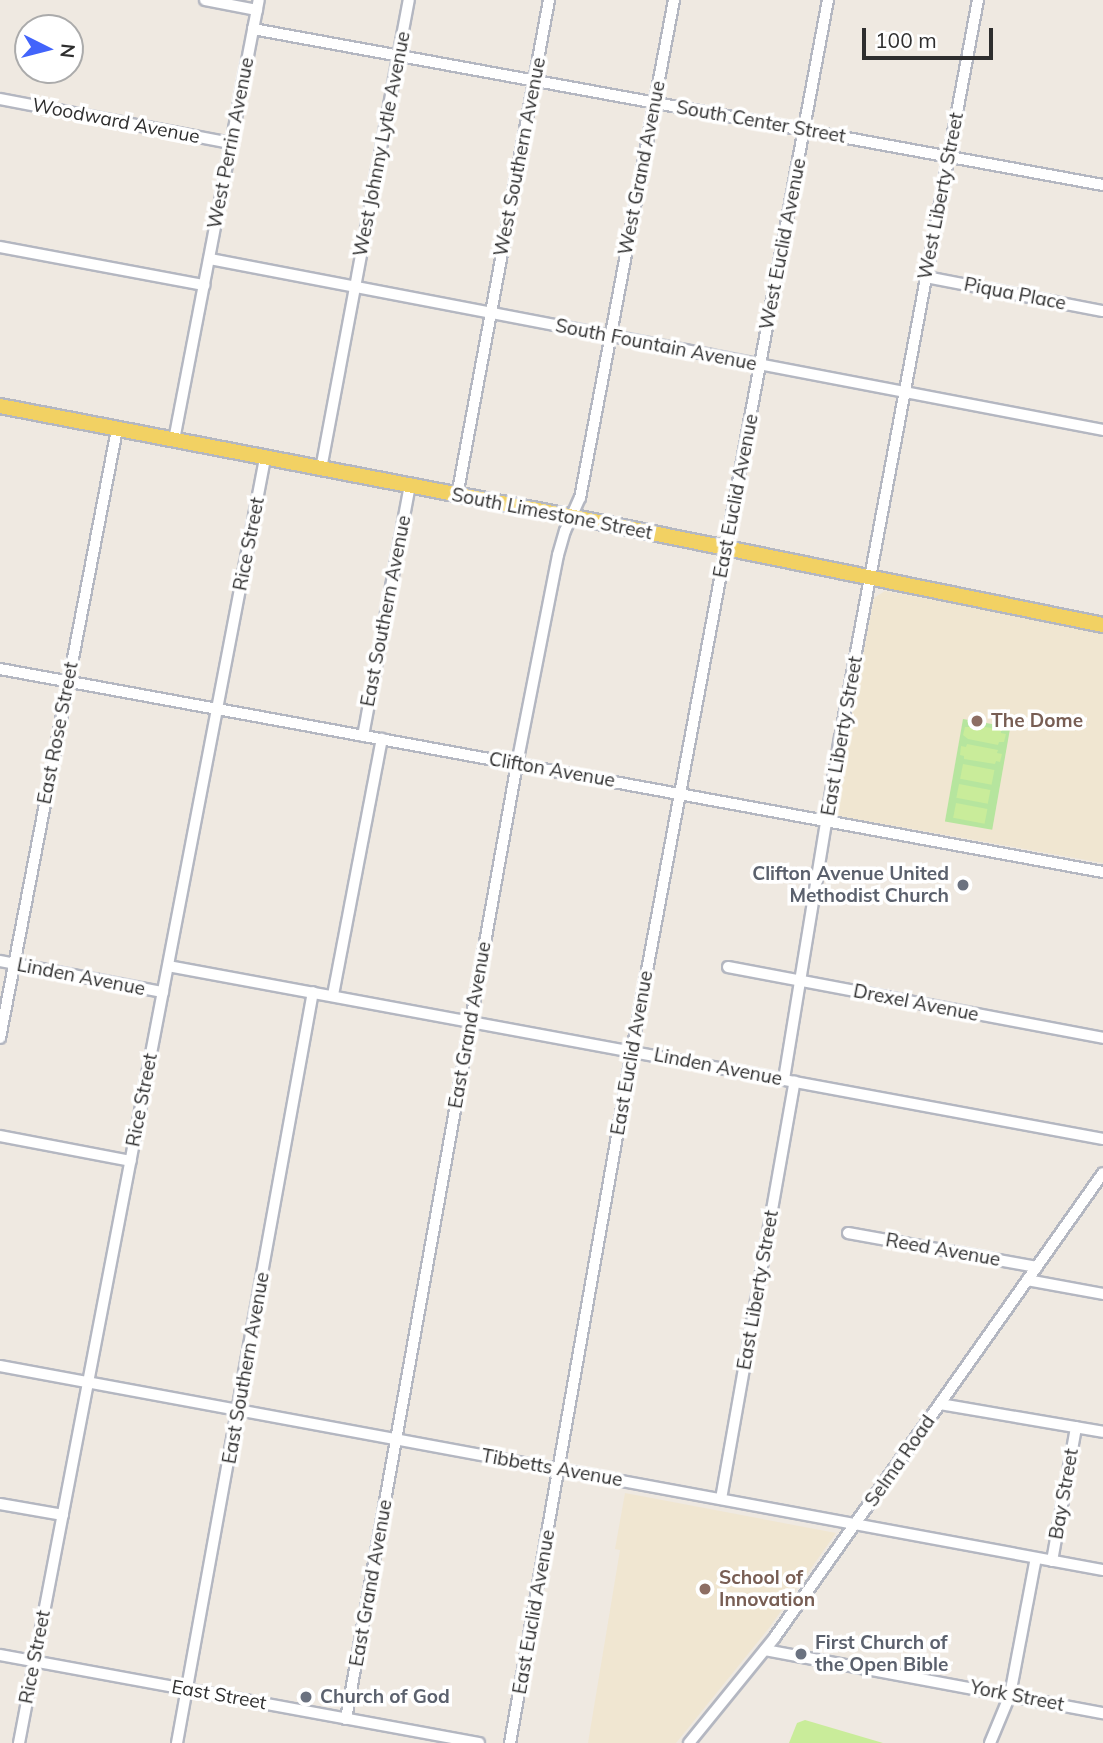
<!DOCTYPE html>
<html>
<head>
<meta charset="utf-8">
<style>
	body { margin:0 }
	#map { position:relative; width:1103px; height:1743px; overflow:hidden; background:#efe9e1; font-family:Mulish,sans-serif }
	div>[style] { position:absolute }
	.education>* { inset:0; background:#f0e6d1 }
	.green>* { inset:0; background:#b6e59e; transform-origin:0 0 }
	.pitch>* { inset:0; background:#c9ec9a; transform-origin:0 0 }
	.roads { filter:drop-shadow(2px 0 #b4b7c1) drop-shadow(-2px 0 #b4b7c1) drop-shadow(0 2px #b4b7c1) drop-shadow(0 -2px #b4b7c1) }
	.minor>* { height:10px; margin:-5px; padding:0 5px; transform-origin:5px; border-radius:5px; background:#fff }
	.major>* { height:14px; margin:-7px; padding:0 7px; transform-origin:7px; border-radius:7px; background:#f2d163 }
	.dots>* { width:19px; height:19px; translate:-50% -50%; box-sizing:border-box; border:4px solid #fff; border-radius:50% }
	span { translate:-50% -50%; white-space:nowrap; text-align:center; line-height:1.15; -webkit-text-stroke:7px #fff; paint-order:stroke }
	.street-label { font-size:19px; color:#2e2e2e }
	.education-label { font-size:19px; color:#785e54; font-weight:700 }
	.left { translate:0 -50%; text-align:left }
	.worship-label { font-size:19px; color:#5b616d; font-weight:700 }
	.right { translate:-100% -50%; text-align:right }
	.north { position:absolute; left:14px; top:14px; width:70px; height:70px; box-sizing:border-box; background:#fff; border:2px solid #ababab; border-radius:50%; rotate:96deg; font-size:19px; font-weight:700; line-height:28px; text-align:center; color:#2e2e2e }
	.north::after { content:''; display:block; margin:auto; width:24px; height:32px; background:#4264fb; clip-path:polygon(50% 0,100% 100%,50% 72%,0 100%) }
	.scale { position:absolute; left:862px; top:28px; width:131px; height:32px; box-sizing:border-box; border:4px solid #2e2e2e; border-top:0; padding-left:9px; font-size:21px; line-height:24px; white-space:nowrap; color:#2e2e2e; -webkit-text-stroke:5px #fff; paint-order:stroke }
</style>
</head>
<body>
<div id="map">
	<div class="education">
		<div style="clip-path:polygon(885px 591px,1103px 632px,1103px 863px,839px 816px,834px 810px,874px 598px)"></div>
		<div style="clip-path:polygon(625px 1493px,836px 1533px,769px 1628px,676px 1743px,588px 1743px,620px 1550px,615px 1549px)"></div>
	</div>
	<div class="green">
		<div style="left:963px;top:719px;width:48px;height:104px;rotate:10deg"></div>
	</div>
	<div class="pitch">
		<div style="clip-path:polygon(970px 724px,1001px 730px,1001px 733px,1006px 734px,1004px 742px,999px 742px,998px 745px,968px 739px,963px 735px,965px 727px,970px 727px)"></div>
		<div style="clip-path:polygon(967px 744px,998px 750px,997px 753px,1002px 754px,1000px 762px,996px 761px,995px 764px,964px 759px,964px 756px,960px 755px,961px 746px,966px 747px)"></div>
		<div style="left:963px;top:764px;width:32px;height:15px;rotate:11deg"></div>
		<div style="left:959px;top:784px;width:32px;height:14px;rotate:11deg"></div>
		<div style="left:956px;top:803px;width:32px;height:15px;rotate:11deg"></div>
		<div style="clip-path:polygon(805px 1720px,883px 1743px,789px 1743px,797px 1723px)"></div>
	</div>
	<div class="roads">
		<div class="minor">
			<div style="left:205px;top:0;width:53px;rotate:10.9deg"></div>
			<div style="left:253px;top:29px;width:864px;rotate:10.4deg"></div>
			<div style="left:0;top:99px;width:235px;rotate:10.8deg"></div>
			<div style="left:0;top:247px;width:208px;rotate:10.6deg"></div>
			<div style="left:210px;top:259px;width:909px;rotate:10.84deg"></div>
			<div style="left:926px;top:277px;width:180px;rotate:10.9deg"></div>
			<div style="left:174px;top:440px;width:448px;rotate:-79.1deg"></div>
			<div style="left:321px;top:469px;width:477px;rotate:-79.4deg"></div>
			<div style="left:457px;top:496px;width:504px;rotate:-79.49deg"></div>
			<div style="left:0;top:669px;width:1122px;rotate:10.43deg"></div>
			<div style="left:363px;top:736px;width:254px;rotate:-79.4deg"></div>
			<div style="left:0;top:961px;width:166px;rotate:10.8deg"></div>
			<div style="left:168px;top:966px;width:951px;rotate:10.48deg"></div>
			<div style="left:728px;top:967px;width:382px;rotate:10.7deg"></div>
			<div style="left:333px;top:995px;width:261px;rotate:-79.2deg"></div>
			<div style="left:0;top:1038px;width:620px;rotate:-79.12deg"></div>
			<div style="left:784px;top:1079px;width:346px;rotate:-80.7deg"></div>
			<div style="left:840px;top:738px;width:751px;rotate:-79.41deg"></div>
			<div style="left:0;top:1136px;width:133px;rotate:10.8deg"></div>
			<div style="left:848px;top:1233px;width:192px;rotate:10.2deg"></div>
			<div style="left:1027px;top:1280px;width:77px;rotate:10.4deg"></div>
			<div style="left:0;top:1366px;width:1122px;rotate:10.48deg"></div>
			<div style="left:940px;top:1404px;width:165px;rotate:9.7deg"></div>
			<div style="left:721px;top:1499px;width:424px;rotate:-80deg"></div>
			<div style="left:0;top:1504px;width:64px;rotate:9.9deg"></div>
			<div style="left:1052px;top:1561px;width:136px;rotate:-79.8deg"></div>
			<div style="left:765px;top:1650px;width:344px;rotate:10.6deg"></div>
			<div style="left:0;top:1655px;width:487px;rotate:10.4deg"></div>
			<div style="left:346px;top:1719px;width:970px;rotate:-79.85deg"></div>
			<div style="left:517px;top:764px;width:213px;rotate:-78.9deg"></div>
			<div style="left:558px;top:555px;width:25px;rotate:-74deg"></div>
			<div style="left:565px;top:531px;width:36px;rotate:-66deg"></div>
			<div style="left:580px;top:498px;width:507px;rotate:-79.31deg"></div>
			<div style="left:19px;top:1743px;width:1308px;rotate:-79.16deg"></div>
			<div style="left:177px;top:1743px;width:763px;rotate:-79.74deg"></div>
			<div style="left:510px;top:1743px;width:703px;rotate:-80deg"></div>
			<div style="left:632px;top:1051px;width:1069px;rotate:-79.44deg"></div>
			<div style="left:689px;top:1743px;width:136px;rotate:-50.9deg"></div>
			<div style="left:775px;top:1637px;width:568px;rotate:-54.74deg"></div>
			<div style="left:990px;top:1743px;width:52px;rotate:-67.4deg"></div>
			<div style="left:1010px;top:1695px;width:139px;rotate:-79.3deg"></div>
		</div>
		<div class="major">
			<div style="left:0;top:406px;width:595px;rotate:10.95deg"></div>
			<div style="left:584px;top:519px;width:530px;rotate:11.54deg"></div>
		</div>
	</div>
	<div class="dots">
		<div style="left:977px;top:721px;background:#8d6e63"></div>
		<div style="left:963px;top:885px;background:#6b7280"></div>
		<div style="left:705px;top:1589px;background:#8d6e63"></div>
		<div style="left:801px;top:1654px;background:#6b7280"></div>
		<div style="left:306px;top:1697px;background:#6b7280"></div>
	</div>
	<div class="street-label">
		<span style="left:116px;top:121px;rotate:11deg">Woodward Avenue</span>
		<span style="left:761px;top:122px;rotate:10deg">South Center Street</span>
		<span style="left:231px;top:143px;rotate:-79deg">West Perrin Avenue</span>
		<span style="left:382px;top:144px;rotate:-79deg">West Johnny Lytle Avenue</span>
		<span style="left:520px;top:157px;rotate:-79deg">West Southern Avenue</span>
		<span style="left:642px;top:168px;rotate:-79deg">West Grand Avenue</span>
		<span style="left:941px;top:196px;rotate:-79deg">West Liberty Street</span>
		<span style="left:783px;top:244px;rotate:-79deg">West Euclid Avenue</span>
		<span style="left:1015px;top:294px;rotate:11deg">Piqua Place</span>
		<span style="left:656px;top:345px;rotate:11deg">South Fountain Avenue</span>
		<span style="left:736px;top:496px;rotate:-79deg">East Euclid Avenue</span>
		<span style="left:552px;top:514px;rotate:11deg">South Limestone Street</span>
		<span style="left:249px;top:544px;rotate:-79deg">Rice Street</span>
		<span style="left:386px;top:611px;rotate:-79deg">East Southern Avenue</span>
		<span style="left:58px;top:733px;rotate:-79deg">East Rose Street</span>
		<span style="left:842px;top:736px;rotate:-80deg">East Liberty Street</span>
		<span style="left:552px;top:770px;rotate:10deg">Clifton Avenue</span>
		<span style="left:81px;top:977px;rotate:11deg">Linden Avenue</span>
		<span style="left:916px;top:1003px;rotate:11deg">Drexel Avenue</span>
		<span style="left:470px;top:1025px;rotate:-80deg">East Grand Avenue</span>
		<span style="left:632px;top:1053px;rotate:-80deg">East Euclid Avenue</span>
		<span style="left:718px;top:1067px;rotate:11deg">Linden Avenue</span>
		<span style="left:142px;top:1100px;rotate:-79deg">Rice Street</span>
		<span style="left:943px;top:1250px;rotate:10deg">Reed Avenue</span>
		<span style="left:758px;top:1290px;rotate:-80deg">East Liberty Street</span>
		<span style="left:246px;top:1368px;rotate:-80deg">East Southern Avenue</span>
		<span style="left:900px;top:1461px;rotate:-55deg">Selma Road</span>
		<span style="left:552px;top:1468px;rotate:10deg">Tibbetts Avenue</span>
		<span style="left:1064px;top:1494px;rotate:-80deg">Bay Street</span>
		<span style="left:371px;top:1583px;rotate:-80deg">East Grand Avenue</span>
		<span style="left:534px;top:1612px;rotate:-80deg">East Euclid Avenue</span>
		<span style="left:35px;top:1657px;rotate:-79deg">Rice Street</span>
		<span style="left:219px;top:1695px;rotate:10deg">East Street</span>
		<span style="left:1017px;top:1696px;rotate:11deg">York Street</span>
	</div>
	<div class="education-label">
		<span class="left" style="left:991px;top:721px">The Dome</span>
		<span class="left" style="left:719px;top:1589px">School of<br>Innovation</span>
	</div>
	<div class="worship-label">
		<span class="right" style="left:949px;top:885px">Clifton Avenue United<br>Methodist Church</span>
		<span class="left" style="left:815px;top:1654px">First Church of<br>the Open Bible</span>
		<span class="left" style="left:320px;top:1697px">Church of God</span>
	</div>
	<div class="north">N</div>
	<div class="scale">100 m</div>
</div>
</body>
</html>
